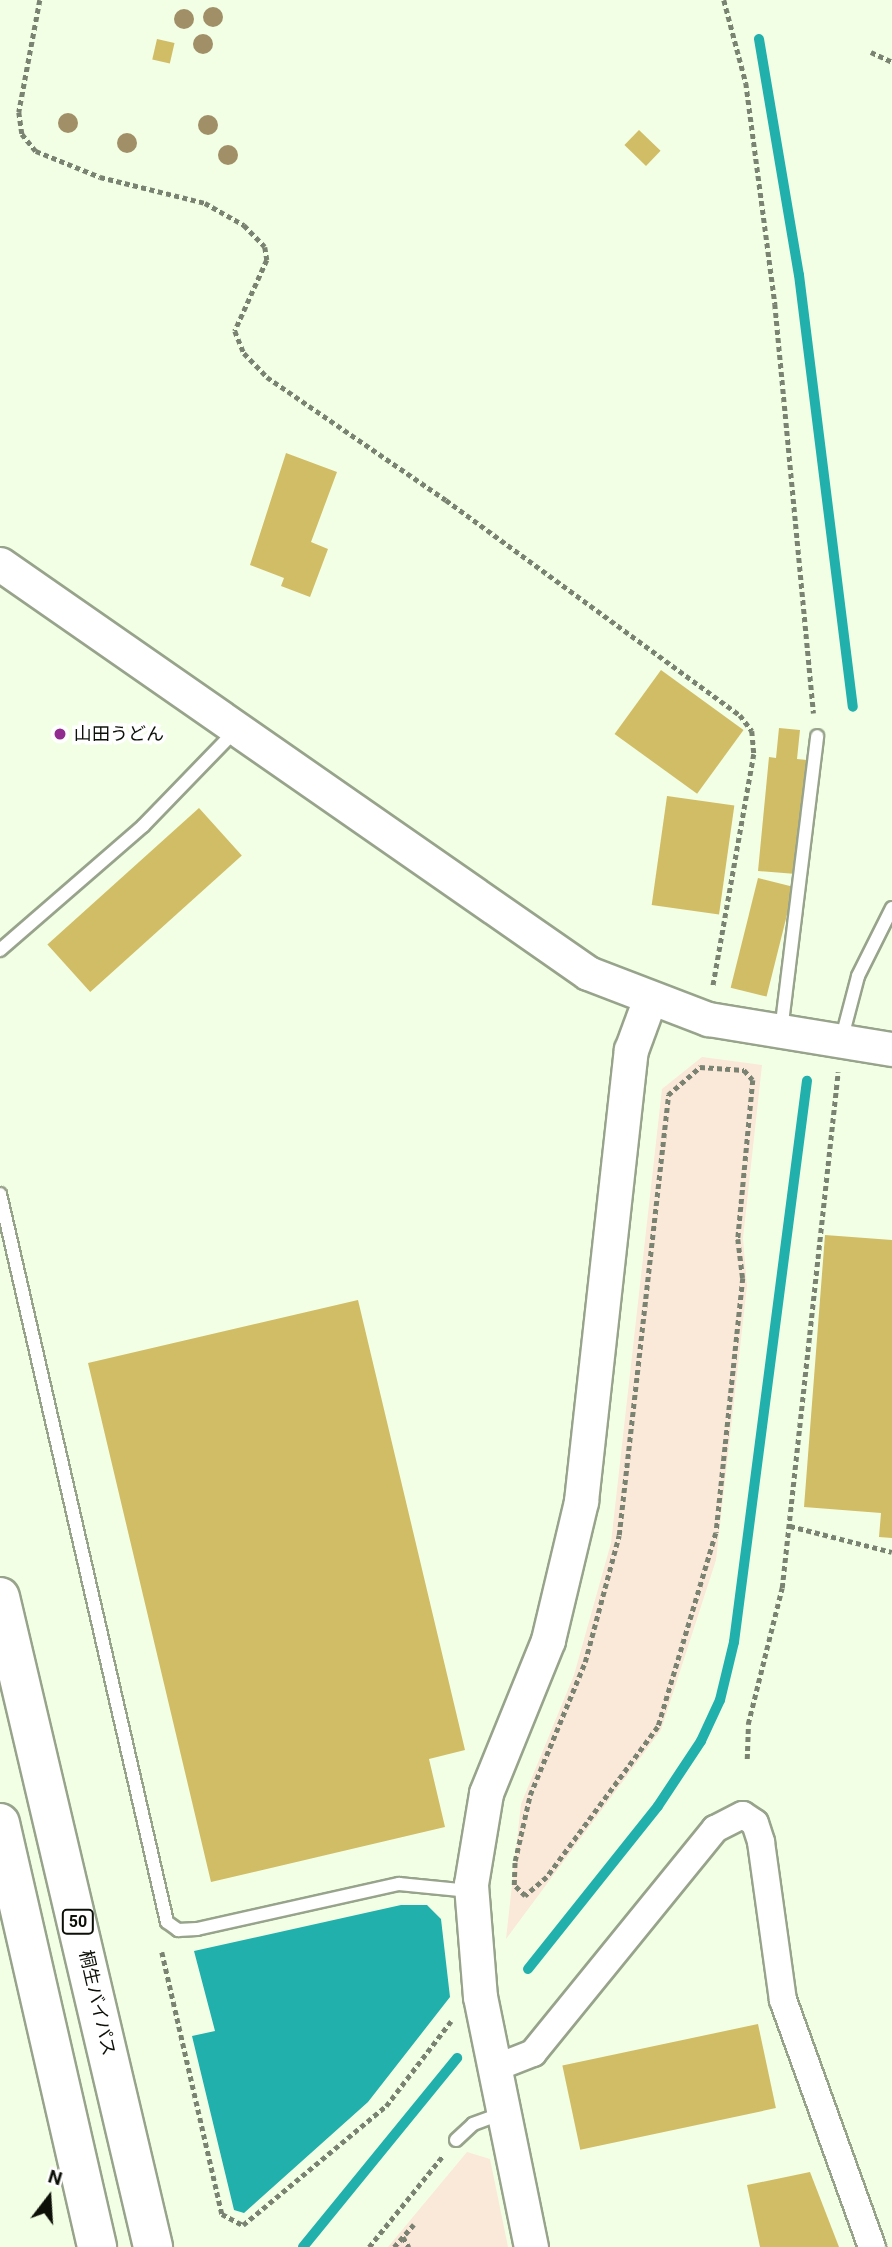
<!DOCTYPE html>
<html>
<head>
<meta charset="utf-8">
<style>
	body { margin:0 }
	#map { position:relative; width:892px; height:2247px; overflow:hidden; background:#f2ffe5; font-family:Roboto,"Noto Sans JP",sans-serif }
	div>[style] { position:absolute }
	.green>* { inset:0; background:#fae8d8 }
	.water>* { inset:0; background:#22b0ac }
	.stream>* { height:10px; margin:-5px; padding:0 5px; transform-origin:5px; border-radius:5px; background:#22b0ac }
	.building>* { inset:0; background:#d1bd65; transform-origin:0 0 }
	.path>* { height:4.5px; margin-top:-2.25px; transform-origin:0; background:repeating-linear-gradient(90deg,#7a8271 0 5px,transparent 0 8.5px) }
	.roads { filter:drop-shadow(2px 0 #98a38c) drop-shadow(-2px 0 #98a38c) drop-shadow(0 2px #98a38c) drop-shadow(0 -2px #98a38c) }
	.service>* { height:12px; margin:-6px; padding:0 6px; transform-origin:6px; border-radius:6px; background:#fff }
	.minor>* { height:26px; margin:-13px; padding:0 13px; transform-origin:13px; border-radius:13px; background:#fff }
	.tertiary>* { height:33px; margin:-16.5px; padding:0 16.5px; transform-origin:16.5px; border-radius:16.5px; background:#fff }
	.trunk>* { height:38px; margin:-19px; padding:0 19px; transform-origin:19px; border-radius:19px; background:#fff }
	.trees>* { width:20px; height:20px; margin:-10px; border-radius:50%; background:#a19067 }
	.dots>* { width:19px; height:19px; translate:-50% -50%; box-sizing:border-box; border:4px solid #fff; border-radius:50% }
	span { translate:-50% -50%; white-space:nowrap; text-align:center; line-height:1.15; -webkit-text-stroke:7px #fff; paint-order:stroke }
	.shield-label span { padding:2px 5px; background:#fff; border:2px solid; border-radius:5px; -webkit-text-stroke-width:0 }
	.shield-label { font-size:16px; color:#0d1008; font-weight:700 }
	.poi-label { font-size:18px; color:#0d1008 }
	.left { translate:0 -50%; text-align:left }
	.street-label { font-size:18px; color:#0d1008 }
	.north { position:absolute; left:14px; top:2163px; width:70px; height:70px; -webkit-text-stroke:5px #fff; paint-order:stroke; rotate:17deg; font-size:19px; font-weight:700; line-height:28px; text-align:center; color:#0d1008 }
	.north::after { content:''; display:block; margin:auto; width:24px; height:32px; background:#0d1008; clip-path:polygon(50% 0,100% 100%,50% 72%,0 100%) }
</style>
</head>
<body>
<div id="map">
	<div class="green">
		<div style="clip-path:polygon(702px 1057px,762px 1065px,743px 1238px,747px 1286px,716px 1560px,661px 1730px,506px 1939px,521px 1804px,574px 1675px,611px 1543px,662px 1089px)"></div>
		<div style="clip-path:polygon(467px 2152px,490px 2159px,508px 2247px,388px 2247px)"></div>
	</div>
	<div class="water">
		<div style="clip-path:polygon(401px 1905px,427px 1905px,441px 1919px,450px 1997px,368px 2102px,244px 2213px,234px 2210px,192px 2036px,215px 2031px,194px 1951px)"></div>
	</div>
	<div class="stream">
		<div style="left:759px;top:39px;width:239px;rotate:80.4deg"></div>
		<div style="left:799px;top:275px;width:435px;rotate:82.9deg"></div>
		<div style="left:528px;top:1969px;width:208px;rotate:-51.4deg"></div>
		<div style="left:658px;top:1806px;width:78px;rotate:-56.5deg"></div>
		<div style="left:701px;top:1741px;width:45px;rotate:-65.1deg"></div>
		<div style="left:720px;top:1700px;width:60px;rotate:-76.4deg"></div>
		<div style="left:734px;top:1642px;width:566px;rotate:-82.59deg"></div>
		<div style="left:303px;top:2247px;width:244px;rotate:-50.8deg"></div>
	</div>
	<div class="building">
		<div style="left:157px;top:39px;width:18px;height:21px;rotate:13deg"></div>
		<div style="left:639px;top:130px;width:30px;height:21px;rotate:44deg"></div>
		<div style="clip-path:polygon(286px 453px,337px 472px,311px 542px,328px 549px,310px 597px,281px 586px,284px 578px,250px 565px)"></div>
		<div style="left:661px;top:670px;width:102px;height:79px;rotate:36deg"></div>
		<div style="clip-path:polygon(779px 728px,800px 730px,797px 759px,807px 760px,796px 874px,758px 871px,769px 757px,776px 758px)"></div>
		<div style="left:667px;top:796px;width:68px;height:110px;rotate:8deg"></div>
		<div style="left:199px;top:808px;width:64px;height:204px;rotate:48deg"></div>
		<div style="left:758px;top:878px;width:37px;height:113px;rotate:14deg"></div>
		<div style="clip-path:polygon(825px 1235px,892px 1240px,892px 1538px,879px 1537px,881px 1513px,804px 1507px)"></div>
		<div style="clip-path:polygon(358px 1300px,465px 1750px,429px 1759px,445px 1827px,211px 1882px,88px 1363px)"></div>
		<div style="left:758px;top:2024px;width:86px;height:200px;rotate:78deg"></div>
		<div style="clip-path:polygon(810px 2172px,839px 2247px,760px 2247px,747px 2185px)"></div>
	</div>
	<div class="path">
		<div style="left:40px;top:0;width:114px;rotate:100.6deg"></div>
		<div style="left:19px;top:112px;width:22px;rotate:82deg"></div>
		<div style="left:22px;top:134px;width:22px;rotate:51deg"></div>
		<div style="left:36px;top:151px;width:69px;rotate:22.1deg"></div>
		<div style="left:100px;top:177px;width:108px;rotate:13.9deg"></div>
		<div style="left:205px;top:203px;width:45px;rotate:29.4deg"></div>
		<div style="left:244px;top:225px;width:30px;rotate:46deg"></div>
		<div style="left:265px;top:247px;width:13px;rotate:81deg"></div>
		<div style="left:267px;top:260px;width:78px;rotate:114.3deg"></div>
		<div style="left:235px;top:331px;width:24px;rotate:68deg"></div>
		<div style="left:244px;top:353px;width:33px;rotate:46deg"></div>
		<div style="left:267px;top:377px;width:217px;rotate:34.5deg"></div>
		<div style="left:446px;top:500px;width:364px;rotate:36.2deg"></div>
		<div style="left:740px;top:715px;width:20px;rotate:53deg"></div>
		<div style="left:752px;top:731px;width:23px;rotate:85deg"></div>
		<div style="left:754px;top:754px;width:237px;rotate:100deg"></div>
		<div style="left:724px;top:0;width:86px;rotate:75.2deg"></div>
		<div style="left:746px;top:83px;width:223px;rotate:82.5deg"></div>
		<div style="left:775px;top:304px;width:411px;rotate:84.6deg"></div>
		<div style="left:871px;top:52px;width:23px;rotate:25deg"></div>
		<div style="left:700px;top:1067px;width:44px;rotate:3.9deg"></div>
		<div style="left:744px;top:1070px;width:13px;rotate:48deg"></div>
		<div style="left:753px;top:1080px;width:160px;rotate:95.4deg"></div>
		<div style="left:738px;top:1239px;width:39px;rotate:83deg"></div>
		<div style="left:743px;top:1278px;width:256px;rotate:96deg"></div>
		<div style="left:716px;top:1533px;width:202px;rotate:106.6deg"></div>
		<div style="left:658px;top:1727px;width:187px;rotate:126.5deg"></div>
		<div style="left:547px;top:1877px;width:29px;rotate:139deg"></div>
		<div style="left:525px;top:1896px;width:16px;rotate:-135deg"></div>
		<div style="left:514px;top:1885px;width:24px;rotate:-88deg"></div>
		<div style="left:515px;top:1861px;width:68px;rotate:-77.2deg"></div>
		<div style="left:530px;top:1795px;width:144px;rotate:-67.5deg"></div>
		<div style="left:585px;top:1662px;width:131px;rotate:-75deg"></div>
		<div style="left:619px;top:1535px;width:443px;rotate:-83.6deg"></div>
		<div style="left:668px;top:1095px;width:43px;rotate:-41.2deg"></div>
		<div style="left:790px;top:1526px;width:105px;rotate:14.3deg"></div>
		<div style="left:747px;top:1759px;width:35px;rotate:-88deg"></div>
		<div style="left:748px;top:1724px;width:140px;rotate:-76deg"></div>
		<div style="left:782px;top:1588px;width:519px;rotate:-83.81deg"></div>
		<div style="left:162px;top:1952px;width:269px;rotate:77.1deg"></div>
		<div style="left:222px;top:2214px;width:24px;rotate:28deg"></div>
		<div style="left:243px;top:2225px;width:186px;rotate:-39.8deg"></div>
		<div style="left:386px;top:2106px;width:107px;rotate:-52.6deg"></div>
		<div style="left:403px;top:2237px;width:12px;rotate:59deg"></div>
		<div style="left:369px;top:2247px;width:116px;rotate:-51deg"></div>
		<div style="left:394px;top:2247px;width:30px;rotate:-49deg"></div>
	</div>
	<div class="roads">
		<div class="service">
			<div style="left:0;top:950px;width:189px;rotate:-40.9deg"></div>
			<div style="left:143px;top:826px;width:134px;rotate:-45.9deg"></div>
			<div style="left:781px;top:1031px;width:297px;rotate:-83deg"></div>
			<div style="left:841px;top:1041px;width:67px;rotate:-75.3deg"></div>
			<div style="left:858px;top:976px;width:76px;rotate:-63.4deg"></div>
			<div style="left:0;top:1194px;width:747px;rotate:77.08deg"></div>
			<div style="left:167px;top:1922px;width:14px;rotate:36deg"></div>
			<div style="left:178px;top:1930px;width:19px;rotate:-3deg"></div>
			<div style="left:197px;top:1929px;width:207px;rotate:-12.6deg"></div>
			<div style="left:399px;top:1884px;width:71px;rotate:5.6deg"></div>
			<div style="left:456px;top:2140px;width:23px;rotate:-43deg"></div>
			<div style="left:473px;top:2124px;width:33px;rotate:-20deg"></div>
		</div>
		<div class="minor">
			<div style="left:495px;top:2068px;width:41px;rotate:-21.5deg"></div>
			<div style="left:533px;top:2053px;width:289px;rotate:-50.9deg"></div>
			<div style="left:715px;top:1829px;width:31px;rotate:-27deg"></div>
			<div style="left:743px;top:1815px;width:14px;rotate:34deg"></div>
			<div style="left:755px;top:1823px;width:20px;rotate:72deg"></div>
			<div style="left:761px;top:1842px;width:160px;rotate:82.1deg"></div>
			<div style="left:783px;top:2000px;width:263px;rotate:70.2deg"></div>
		</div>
		<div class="tertiary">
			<div style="left:0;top:564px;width:716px;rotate:34.82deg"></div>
			<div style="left:588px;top:973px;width:129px;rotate:21deg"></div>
			<div style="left:708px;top:1019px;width:186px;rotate:9.3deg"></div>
			<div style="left:531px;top:2247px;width:255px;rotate:-101.5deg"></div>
			<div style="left:480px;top:1997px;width:113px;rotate:-94.6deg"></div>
			<div style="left:471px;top:1884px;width:92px;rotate:-80.6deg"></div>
			<div style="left:486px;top:1793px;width:165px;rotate:-67.9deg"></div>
			<div style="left:548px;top:1640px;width:143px;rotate:-76.6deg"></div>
			<div style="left:581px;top:1501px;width:454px;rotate:-83.7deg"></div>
			<div style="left:631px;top:1050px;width:52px;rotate:-69.8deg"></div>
		</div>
		<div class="trunk">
			<div style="left:0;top:1597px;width:668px;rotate:76.75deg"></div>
			<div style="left:0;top:1823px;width:435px;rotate:77.1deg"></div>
		</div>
	</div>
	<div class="trees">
		<div style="left:213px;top:17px"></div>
		<div style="left:184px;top:19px"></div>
		<div style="left:203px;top:44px"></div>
		<div style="left:68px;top:123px"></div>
		<div style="left:208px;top:125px"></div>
		<div style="left:127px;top:143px"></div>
		<div style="left:228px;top:155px"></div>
	</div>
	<div class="dots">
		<div style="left:60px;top:734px;background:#922b8f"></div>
	</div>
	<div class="shield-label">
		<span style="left:78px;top:1922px">50</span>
	</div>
	<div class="poi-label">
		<span class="left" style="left:74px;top:734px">山田うどん</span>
	</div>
	<div class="street-label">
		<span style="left:97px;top:2003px;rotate:77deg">桐生バイパス</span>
	</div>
	<div class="north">N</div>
</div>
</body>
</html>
